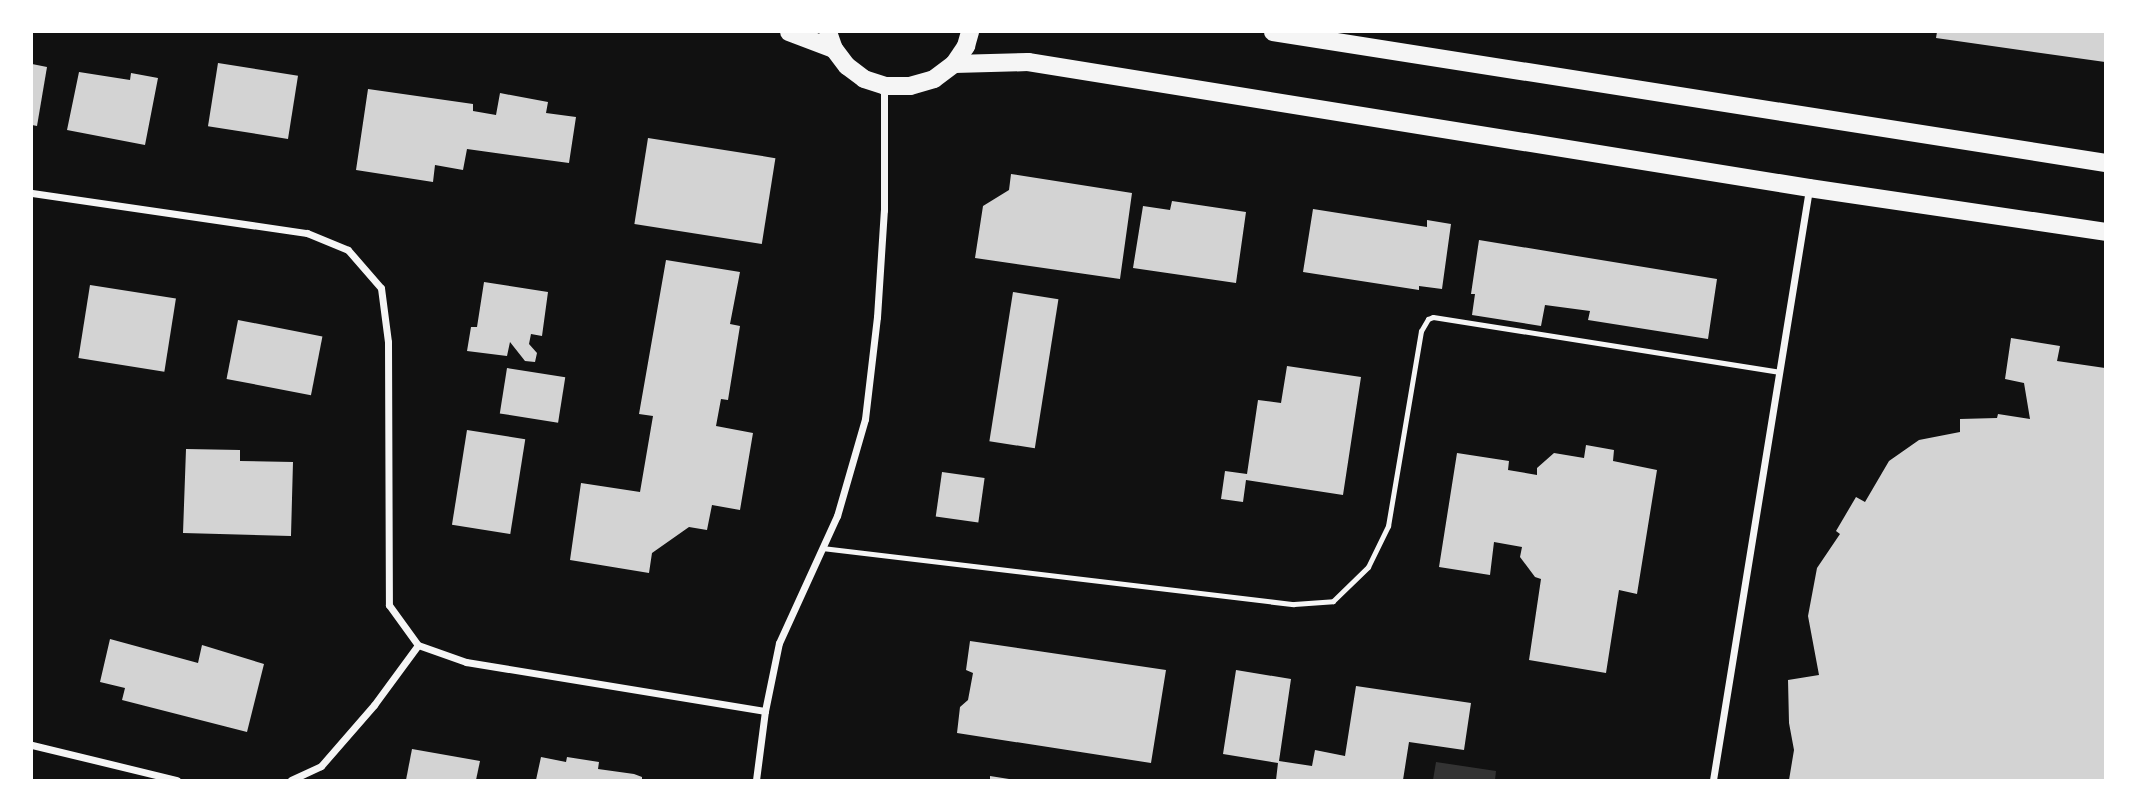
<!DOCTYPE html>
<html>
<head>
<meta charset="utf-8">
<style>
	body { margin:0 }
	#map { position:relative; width:2137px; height:812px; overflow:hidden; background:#111; font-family:Montserrat,sans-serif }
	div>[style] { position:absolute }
	.water>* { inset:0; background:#333 }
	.building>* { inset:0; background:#d3d3d3; transform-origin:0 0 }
	.service>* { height:5px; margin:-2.5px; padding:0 2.5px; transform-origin:2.5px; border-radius:2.5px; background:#f5f5f5 }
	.minor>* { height:7px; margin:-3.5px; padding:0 3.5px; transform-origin:3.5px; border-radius:3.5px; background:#f5f5f5 }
	.primary>* { height:18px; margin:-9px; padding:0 9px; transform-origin:9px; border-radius:9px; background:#f5f5f5 }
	span { translate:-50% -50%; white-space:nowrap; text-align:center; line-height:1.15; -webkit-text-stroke:6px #fff; paint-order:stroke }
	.frame { position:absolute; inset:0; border:33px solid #fff; pointer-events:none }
</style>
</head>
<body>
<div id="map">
	<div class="water">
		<div style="clip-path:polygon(1436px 762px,1496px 771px,1495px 780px,1433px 780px)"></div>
	</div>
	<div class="building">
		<div style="clip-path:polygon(1937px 32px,2105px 32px,2105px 62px,1936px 38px)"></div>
		<div style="left:218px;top:63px;width:81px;height:64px;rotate:9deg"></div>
		<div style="clip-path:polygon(32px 64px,47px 67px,37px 126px,32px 125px)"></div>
		<div style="clip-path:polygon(79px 72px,130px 80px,131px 73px,158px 78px,145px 145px,67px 130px)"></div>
		<div style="clip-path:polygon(368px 89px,473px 104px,473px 111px,496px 115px,500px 93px,548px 102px,546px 113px,576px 117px,569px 163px,467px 149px,463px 170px,435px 165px,433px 182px,356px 170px)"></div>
		<div style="left:648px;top:138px;width:129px;height:87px;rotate:9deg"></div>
		<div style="clip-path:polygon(1011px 174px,1132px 193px,1120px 279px,975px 258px,983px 206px,1009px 190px)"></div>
		<div style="clip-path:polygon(1172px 201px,1246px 212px,1236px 283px,1133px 268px,1143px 206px,1170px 210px)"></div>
		<div style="clip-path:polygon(1313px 209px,1427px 227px,1427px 220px,1451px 224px,1442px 289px,1419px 286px,1419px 290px,1303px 272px)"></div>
		<div style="clip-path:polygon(1479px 240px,1717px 279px,1708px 339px,1588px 320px,1590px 311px,1545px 305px,1541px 326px,1472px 315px,1475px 294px,1471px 294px)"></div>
		<div style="clip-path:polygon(666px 260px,740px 272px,730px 324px,740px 326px,728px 400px,721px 399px,716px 426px,753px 433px,740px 510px,712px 505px,707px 530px,689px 527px,652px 553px,649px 573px,570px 560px,581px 483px,640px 492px,653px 416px,639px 414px)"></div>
		<div style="clip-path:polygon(484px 282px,548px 292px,542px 336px,531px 334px,529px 344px,537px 353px,535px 362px,525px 361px,510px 342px,507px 356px,467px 351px,471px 327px,477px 327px)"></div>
		<div style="left:90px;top:285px;width:87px;height:74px;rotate:9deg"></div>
		<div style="left:1013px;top:292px;width:46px;height:151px;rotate:9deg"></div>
		<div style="left:238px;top:320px;width:86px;height:60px;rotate:11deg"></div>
		<div style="clip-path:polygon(2011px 338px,2060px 346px,2057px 361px,2105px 368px,2105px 780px,1789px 780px,1794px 750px,1789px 723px,1788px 680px,1819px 675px,1808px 616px,1817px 568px,1840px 534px,1836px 531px,1856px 497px,1865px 502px,1889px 461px,1919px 440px,1960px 432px,1960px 419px,1997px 418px,1998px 414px,2030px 419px,2024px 383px,2005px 379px)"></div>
		<div style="clip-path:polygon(1287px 366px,1361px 377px,1343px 495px,1246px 480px,1243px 502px,1221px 499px,1225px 471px,1247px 474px,1258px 400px,1281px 403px)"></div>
		<div style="left:507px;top:368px;width:59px;height:46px;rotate:9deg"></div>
		<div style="left:467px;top:430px;width:59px;height:96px;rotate:9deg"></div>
		<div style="clip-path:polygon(1586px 445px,1614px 450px,1613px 461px,1657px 470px,1637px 594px,1619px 590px,1606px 673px,1529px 660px,1541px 579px,1535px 577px,1520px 557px,1522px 547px,1494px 542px,1490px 575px,1439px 567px,1457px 453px,1509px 461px,1508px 470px,1537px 475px,1537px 468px,1554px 453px,1584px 458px)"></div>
		<div style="clip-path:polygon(186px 449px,240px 450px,240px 461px,293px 462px,291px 536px,183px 533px)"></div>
		<div style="left:942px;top:472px;width:43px;height:45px;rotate:8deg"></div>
		<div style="clip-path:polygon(110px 639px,198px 663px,202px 645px,264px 664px,247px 732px,122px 700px,125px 688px,100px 682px)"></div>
		<div style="clip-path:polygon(970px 641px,1166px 670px,1151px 763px,957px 733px,960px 707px,968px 700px,973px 673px,966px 670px)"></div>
		<div style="clip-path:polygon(1236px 670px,1291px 679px,1279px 761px,1312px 766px,1315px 750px,1345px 756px,1356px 686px,1471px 703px,1464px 750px,1409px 742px,1403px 780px,1276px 780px,1278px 763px,1223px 754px)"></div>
		<div style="clip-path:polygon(412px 749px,480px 761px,476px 780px,406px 780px)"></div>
		<div style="clip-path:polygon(541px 757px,566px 762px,567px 757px,599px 762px,598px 769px,634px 774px,642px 777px,642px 780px,536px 780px)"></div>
		<div style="clip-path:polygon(990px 776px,1009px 779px,1009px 780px,990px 780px)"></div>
	</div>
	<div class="service">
		<div style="left:822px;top:548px;width:475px;rotate:6.8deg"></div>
		<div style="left:1294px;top:604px;width:39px;rotate:-4deg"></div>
		<div style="left:1333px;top:601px;width:49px;rotate:-44.2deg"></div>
		<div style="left:1368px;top:567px;width:46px;rotate:-64deg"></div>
		<div style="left:1388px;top:526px;width:198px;rotate:-80.4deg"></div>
		<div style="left:1421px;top:331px;width:14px;rotate:-60deg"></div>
		<div style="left:1428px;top:319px;width:5px;rotate:-22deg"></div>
		<div style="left:1433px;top:317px;width:351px;rotate:9deg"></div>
	</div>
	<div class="minor">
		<div style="left:32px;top:193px;width:278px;rotate:8.3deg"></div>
		<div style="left:307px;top:233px;width:44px;rotate:22.5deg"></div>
		<div style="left:348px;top:250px;width:50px;rotate:49deg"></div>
		<div style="left:381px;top:288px;width:54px;rotate:82.6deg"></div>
		<div style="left:388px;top:342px;width:263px;rotate:89.8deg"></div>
		<div style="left:389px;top:605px;width:49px;rotate:54.1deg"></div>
		<div style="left:418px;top:645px;width:51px;rotate:19.5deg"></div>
		<div style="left:466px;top:662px;width:303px;rotate:9.3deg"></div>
		<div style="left:32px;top:745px;width:149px;rotate:13.6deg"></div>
		<div style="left:291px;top:780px;width:33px;rotate:-25deg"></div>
		<div style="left:321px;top:766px;width:81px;rotate:-49deg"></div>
		<div style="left:374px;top:705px;width:74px;rotate:-53.7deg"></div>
		<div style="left:756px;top:780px;width:70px;rotate:-82.6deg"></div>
		<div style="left:765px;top:711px;width:69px;rotate:-78.4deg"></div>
		<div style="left:779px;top:643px;width:140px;rotate:-65.5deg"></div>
		<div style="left:837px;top:516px;width:101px;rotate:-73.9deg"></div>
		<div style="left:865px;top:419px;width:103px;rotate:-83.3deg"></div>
		<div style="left:877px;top:317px;width:107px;rotate:-86.3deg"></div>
		<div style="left:884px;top:210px;width:123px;rotate:-90deg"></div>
		<div style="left:1713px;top:780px;width:599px;rotate:-80.77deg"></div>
	</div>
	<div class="primary">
		<div style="left:789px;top:32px;width:48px;rotate:20.7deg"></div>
		<div style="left:828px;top:32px;width:18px;rotate:71deg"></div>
		<div style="left:834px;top:49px;width:21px;rotate:53deg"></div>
		<div style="left:847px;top:66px;width:21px;rotate:37deg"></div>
		<div style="left:864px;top:79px;width:22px;rotate:18deg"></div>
		<div style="left:885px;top:86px;width:25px"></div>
		<div style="left:910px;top:86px;width:25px;rotate:-16deg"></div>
		<div style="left:934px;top:79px;width:25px;rotate:-37deg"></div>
		<div style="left:954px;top:64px;width:22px;rotate:-56deg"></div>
		<div style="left:966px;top:46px;width:15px;rotate:-74deg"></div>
		<div style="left:1273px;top:32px;width:843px;rotate:8.94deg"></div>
		<div style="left:954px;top:64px;width:74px;rotate:-1.5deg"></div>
		<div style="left:1028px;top:62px;width:791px;rotate:9.16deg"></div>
		<div style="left:1809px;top:188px;width:300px;rotate:8.4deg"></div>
	</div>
	<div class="frame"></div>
</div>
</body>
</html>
